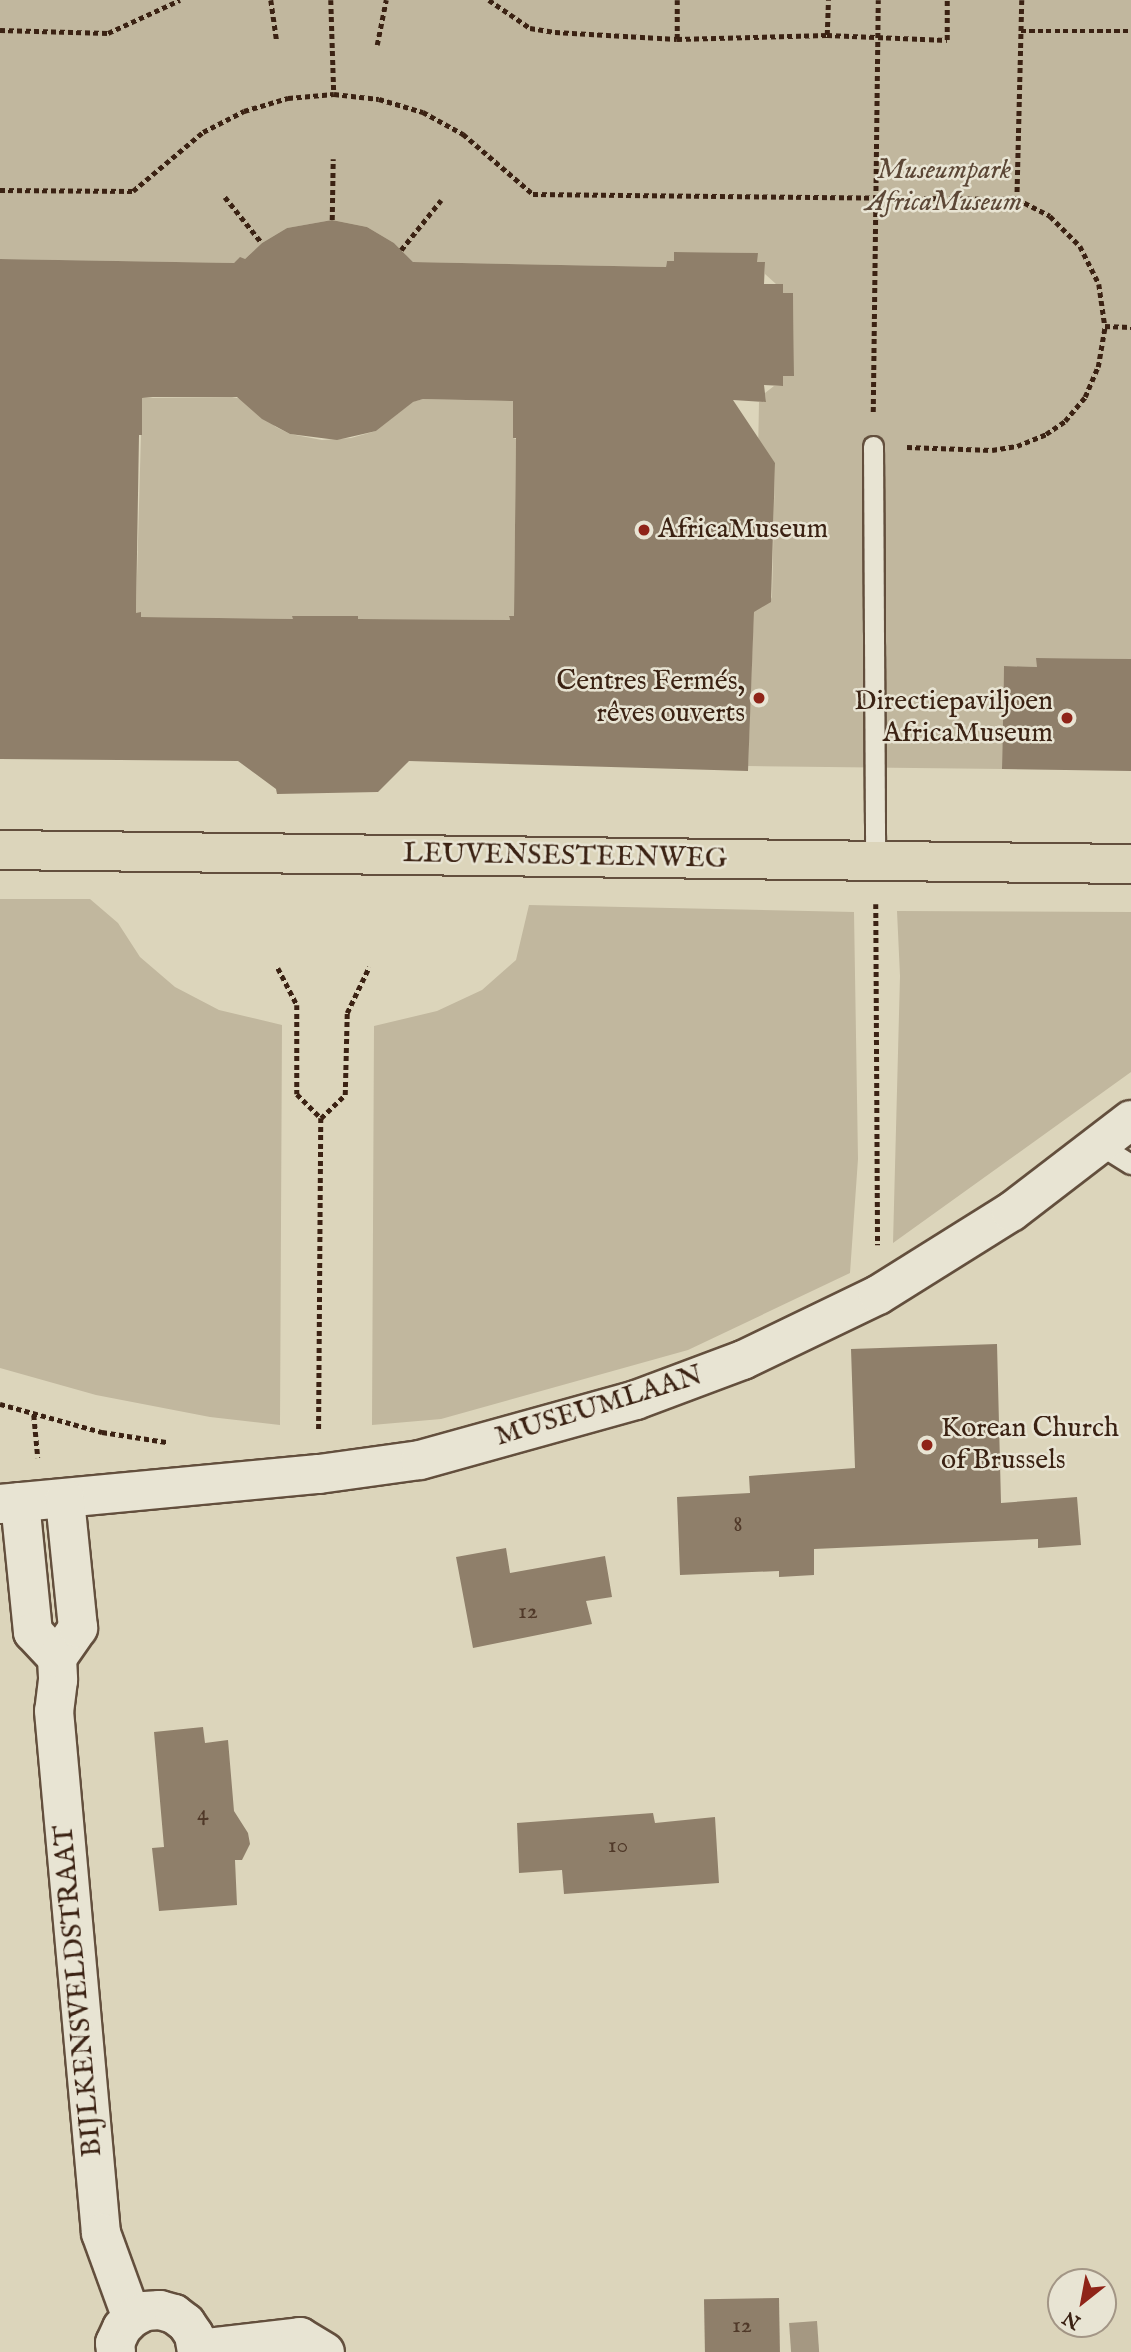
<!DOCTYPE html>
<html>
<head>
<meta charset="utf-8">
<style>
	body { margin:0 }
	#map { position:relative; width:1131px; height:2352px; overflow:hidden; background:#dcd5bb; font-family:"IM FELL English",serif }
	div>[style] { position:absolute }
	.green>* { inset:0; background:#c1b79e }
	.water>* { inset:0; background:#a59882; transform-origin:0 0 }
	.building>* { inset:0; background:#8f7f6a; transform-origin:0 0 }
	.path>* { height:4.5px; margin-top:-2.25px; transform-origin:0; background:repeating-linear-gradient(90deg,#3b2213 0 5px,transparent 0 8.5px) }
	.roads { filter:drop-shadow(2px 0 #634f3d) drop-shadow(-2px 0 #634f3d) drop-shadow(0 2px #634f3d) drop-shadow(0 -2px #634f3d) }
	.service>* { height:19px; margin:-9.5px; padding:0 9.5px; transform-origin:9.5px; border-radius:9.5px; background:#e8e4d3 }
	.minor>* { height:38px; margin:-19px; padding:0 19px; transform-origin:19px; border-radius:19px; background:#e8e4d3 }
	.primary>* { height:38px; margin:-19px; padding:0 19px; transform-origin:19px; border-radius:19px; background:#dcd5bb }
	.dots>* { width:19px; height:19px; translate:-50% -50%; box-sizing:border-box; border:4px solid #e8e4d3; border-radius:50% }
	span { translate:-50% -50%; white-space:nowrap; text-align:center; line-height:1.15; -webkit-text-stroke:5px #e8e4d3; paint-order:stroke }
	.number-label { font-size:24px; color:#503929 }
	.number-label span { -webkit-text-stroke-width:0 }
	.park-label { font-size:28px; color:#5c4736; font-style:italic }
	.poi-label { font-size:28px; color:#3b2213 }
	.left { translate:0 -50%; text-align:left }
	.right { translate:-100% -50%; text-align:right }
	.street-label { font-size:28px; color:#3b2213 }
	.north { position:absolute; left:1047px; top:2268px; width:70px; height:70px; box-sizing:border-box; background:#e8e4d3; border:2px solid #a39686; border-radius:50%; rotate:211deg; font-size:19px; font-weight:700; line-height:28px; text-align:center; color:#3b2213 }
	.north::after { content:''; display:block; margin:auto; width:24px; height:32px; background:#8f2418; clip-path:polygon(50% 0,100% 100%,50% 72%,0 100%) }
</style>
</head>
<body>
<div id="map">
	<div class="green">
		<div style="clip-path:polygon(0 0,1131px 0,1131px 659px,1037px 658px,1037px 667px,1004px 666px,1002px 769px,748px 766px,754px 605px,769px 603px,772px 597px,775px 463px,758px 455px,759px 402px,766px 402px,765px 393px,774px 386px,782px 386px,783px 376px,794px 376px,793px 293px,783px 293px,783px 284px,776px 284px,765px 274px,765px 262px,757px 262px,757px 253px,674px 252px,674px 261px,667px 261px,666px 267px,413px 262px,394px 243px,367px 227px,332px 220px,287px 228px,262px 243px,245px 259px,234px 263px,0 259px)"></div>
		<div style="clip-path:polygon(232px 397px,242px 399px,276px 427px,290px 434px,322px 440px,351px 438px,376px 431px,412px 402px,423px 399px,513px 401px,513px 438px,516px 439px,514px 616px,509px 617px,510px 620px,358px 619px,358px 616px,293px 616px,293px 619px,141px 617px,141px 613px,136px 613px,142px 398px)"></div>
		<div style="clip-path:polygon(0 899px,90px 899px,118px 923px,140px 957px,175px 987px,219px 1010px,282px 1025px,280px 1425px,210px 1417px,96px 1395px,0 1368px)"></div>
		<div style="clip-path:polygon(529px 905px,854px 912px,858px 1159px,850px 1273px,688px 1350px,441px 1419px,372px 1425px,374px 1026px,437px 1011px,482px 990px,516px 960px)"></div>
		<div style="clip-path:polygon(897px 911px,1131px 912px,1131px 1072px,893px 1243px,900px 976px)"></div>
	</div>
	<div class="water">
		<div style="left:817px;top:2321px;width:31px;height:28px;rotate:86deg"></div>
	</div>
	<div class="building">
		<div style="clip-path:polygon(evenodd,332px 220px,367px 227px,394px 243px,413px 262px,666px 267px,667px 261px,674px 261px,674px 252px,758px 253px,757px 262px,765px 262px,764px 284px,783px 284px,783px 293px,793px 293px,794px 376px,783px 376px,783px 386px,764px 385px,766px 402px,733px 400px,775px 463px,771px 602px,754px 612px,748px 771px,409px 761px,378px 792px,277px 794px,276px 789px,238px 761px,0 759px,0 259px,234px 263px,240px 257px,245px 259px,262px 243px,287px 228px,332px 220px,153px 397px,237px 397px,262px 419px,290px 434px,337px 440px,376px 431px,413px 402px,423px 399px,513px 401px,513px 438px,516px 438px,514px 616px,509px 616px,510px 620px,358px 619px,358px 616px,292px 616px,293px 619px,141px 617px,141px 612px,136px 613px,139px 435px,142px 435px,142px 398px,153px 397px)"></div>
		<div style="clip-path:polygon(1036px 658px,1131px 659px,1131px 771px,1002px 769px,1004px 666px,1037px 667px)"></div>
		<div style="clip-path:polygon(997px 1344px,1001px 1503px,1077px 1497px,1081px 1545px,1038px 1548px,1038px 1539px,814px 1549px,814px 1575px,779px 1577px,779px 1571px,680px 1575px,677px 1497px,750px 1493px,749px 1476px,855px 1468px,851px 1349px)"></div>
		<div style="clip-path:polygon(506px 1548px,510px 1573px,605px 1556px,612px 1597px,586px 1601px,592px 1624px,473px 1648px,456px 1557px)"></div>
		<div style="clip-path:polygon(203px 1727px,205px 1743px,228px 1740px,234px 1811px,248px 1833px,250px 1844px,242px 1860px,235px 1860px,237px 1905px,159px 1911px,152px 1848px,164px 1847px,154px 1732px)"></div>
		<div style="clip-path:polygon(653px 1813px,655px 1823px,715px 1817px,719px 1883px,564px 1894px,562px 1870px,519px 1873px,517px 1823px)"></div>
		<div style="left:779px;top:2298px;width:54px;height:75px;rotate:89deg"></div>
	</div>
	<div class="path">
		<div style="left:271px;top:0;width:42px;rotate:81.9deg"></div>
		<div style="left:331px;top:0;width:94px;rotate:88.2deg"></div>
		<div style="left:489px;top:0;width:50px;rotate:34.3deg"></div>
		<div style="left:530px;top:28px;width:25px;rotate:9deg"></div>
		<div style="left:555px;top:32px;width:122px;rotate:3.3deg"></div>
		<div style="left:677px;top:39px;width:150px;rotate:-1.5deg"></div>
		<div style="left:827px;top:35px;width:120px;rotate:2.4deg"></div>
		<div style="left:947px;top:40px;width:40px;rotate:-90deg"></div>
		<div style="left:1022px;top:0;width:199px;rotate:91.4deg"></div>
		<div style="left:1017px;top:199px;width:37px;rotate:27deg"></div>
		<div style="left:1050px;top:216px;width:42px;rotate:45deg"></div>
		<div style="left:1080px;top:246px;width:42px;rotate:63.4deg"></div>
		<div style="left:1099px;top:284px;width:42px;rotate:81.9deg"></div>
		<div style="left:1105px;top:326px;width:26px;rotate:2deg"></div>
		<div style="left:0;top:30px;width:108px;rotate:1.6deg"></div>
		<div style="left:108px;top:33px;width:79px;rotate:-24.6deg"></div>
		<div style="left:1021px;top:31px;width:110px"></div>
		<div style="left:827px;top:35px;width:35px;rotate:-88deg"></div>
		<div style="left:677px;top:39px;width:39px;rotate:-90deg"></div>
		<div style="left:377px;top:45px;width:46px;rotate:-78.7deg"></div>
		<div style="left:0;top:190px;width:133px;rotate:0.4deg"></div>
		<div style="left:133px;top:191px;width:92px;rotate:-40.1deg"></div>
		<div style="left:203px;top:132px;width:46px;rotate:-27.1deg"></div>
		<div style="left:244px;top:111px;width:46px;rotate:-16.5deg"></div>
		<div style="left:288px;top:98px;width:46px;rotate:-5deg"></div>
		<div style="left:334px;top:94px;width:45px;rotate:6.3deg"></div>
		<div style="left:379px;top:99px;width:46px;rotate:16.5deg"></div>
		<div style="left:423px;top:112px;width:46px;rotate:28.8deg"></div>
		<div style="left:463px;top:134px;width:92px;rotate:40.6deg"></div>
		<div style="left:533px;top:194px;width:484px;rotate:0.6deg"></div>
		<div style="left:225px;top:197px;width:59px;rotate:51.2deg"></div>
		<div style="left:332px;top:220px;width:61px;rotate:-89.1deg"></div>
		<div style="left:401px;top:250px;width:64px;rotate:-51.3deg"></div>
		<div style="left:873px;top:412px;width:412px;rotate:-89.3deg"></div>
		<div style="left:907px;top:447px;width:85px;rotate:2deg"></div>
		<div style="left:992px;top:450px;width:25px;rotate:-9deg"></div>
		<div style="left:1017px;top:446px;width:31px;rotate:-22deg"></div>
		<div style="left:1046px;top:434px;width:23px;rotate:-34deg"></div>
		<div style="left:1065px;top:421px;width:31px;rotate:-50deg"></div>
		<div style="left:1085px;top:397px;width:33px;rotate:-67deg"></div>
		<div style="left:1098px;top:367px;width:42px;rotate:-80.3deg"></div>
		<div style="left:876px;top:904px;width:341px;rotate:89.7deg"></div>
		<div style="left:278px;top:968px;width:42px;rotate:62.8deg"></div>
		<div style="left:297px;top:1005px;width:89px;rotate:90deg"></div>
		<div style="left:297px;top:1094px;width:34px;rotate:45deg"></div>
		<div style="left:321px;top:1118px;width:313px;rotate:90.4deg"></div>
		<div style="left:321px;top:1118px;width:33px;rotate:-44deg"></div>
		<div style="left:345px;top:1095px;width:82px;rotate:-88.6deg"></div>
		<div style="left:347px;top:1013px;width:51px;rotate:-64.4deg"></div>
		<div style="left:0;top:1404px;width:106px;rotate:15.4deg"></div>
		<div style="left:102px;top:1432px;width:65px;rotate:8.9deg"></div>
		<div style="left:34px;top:1415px;width:43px;rotate:84.7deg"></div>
	</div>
	<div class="roads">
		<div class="service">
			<div style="left:873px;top:446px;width:415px;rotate:89.7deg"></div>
			<div style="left:1100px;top:1145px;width:36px;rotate:32deg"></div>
		</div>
		<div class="minor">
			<div style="left:20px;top:1502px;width:131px;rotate:84.3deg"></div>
			<div style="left:33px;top:1632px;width:35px;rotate:47deg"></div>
			<div style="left:57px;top:1658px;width:22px;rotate:87deg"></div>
			<div style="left:58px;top:1680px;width:31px;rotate:97deg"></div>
			<div style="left:54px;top:1711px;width:524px;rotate:84.86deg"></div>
			<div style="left:101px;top:2233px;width:90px;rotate:70deg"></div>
			<div style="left:0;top:1504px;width:320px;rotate:-5.4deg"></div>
			<div style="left:319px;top:1474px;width:102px;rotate:-7.9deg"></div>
			<div style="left:420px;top:1460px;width:224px;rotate:-15.5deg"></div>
			<div style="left:636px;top:1400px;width:114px;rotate:-20.5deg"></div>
			<div style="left:743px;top:1360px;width:150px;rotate:-25.7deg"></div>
			<div style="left:878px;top:1295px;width:157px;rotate:-32deg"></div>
			<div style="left:1011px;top:1212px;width:151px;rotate:-37.5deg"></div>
			<div style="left:57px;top:1658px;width:37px;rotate:-55deg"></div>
			<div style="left:78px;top:1628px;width:130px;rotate:-95.8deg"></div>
			<div style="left:197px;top:2349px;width:104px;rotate:-6.6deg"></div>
			<div style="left:300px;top:2337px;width:29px;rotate:31deg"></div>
			<div style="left:116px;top:2352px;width:9px;rotate:-96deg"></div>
			<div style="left:115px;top:2343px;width:17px;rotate:-65deg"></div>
			<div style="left:122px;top:2328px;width:14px;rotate:-45deg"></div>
			<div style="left:132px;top:2318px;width:15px;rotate:-28deg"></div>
			<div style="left:145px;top:2311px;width:15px;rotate:-4deg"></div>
			<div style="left:160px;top:2310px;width:15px;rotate:16deg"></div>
			<div style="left:174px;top:2314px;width:15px;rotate:37deg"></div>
			<div style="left:186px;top:2323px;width:14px;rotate:56deg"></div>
			<div style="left:194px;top:2335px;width:17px;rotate:80deg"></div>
		</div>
		<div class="primary">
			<div style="left:0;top:850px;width:1131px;rotate:0.71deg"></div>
		</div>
	</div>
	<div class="dots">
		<div style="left:644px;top:530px;background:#8f2418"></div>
		<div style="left:759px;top:698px;background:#8f2418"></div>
		<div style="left:1067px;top:718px;background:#8f2418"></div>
		<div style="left:927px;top:1445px;background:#8f2418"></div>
	</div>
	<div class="number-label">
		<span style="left:738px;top:1525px">8</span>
		<span style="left:528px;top:1612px">12</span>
		<span style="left:203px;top:1814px">4</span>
		<span style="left:618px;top:1846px">10</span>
		<span style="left:742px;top:2326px">12</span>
	</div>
	<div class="park-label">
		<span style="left:944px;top:187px">Museumpark<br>AfricaMuseum</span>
	</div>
	<div class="poi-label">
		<span class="left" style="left:658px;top:530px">AfricaMuseum</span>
		<span class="right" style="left:745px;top:698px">Centres Fermés,<br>rêves ouverts</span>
		<span class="right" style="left:1053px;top:718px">Directiepaviljoen<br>AfricaMuseum</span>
		<span class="left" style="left:941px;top:1445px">Korean Church<br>of Brussels</span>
	</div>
	<div class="street-label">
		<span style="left:565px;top:857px;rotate:1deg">LEUVENSESTEENWEG</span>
		<span style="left:599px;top:1407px;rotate:-17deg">MUSEUMLAAN</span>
		<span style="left:79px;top:1991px;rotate:-95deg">BIJLKENSVELDSTRAAT</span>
	</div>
	<div class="north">N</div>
</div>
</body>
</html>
